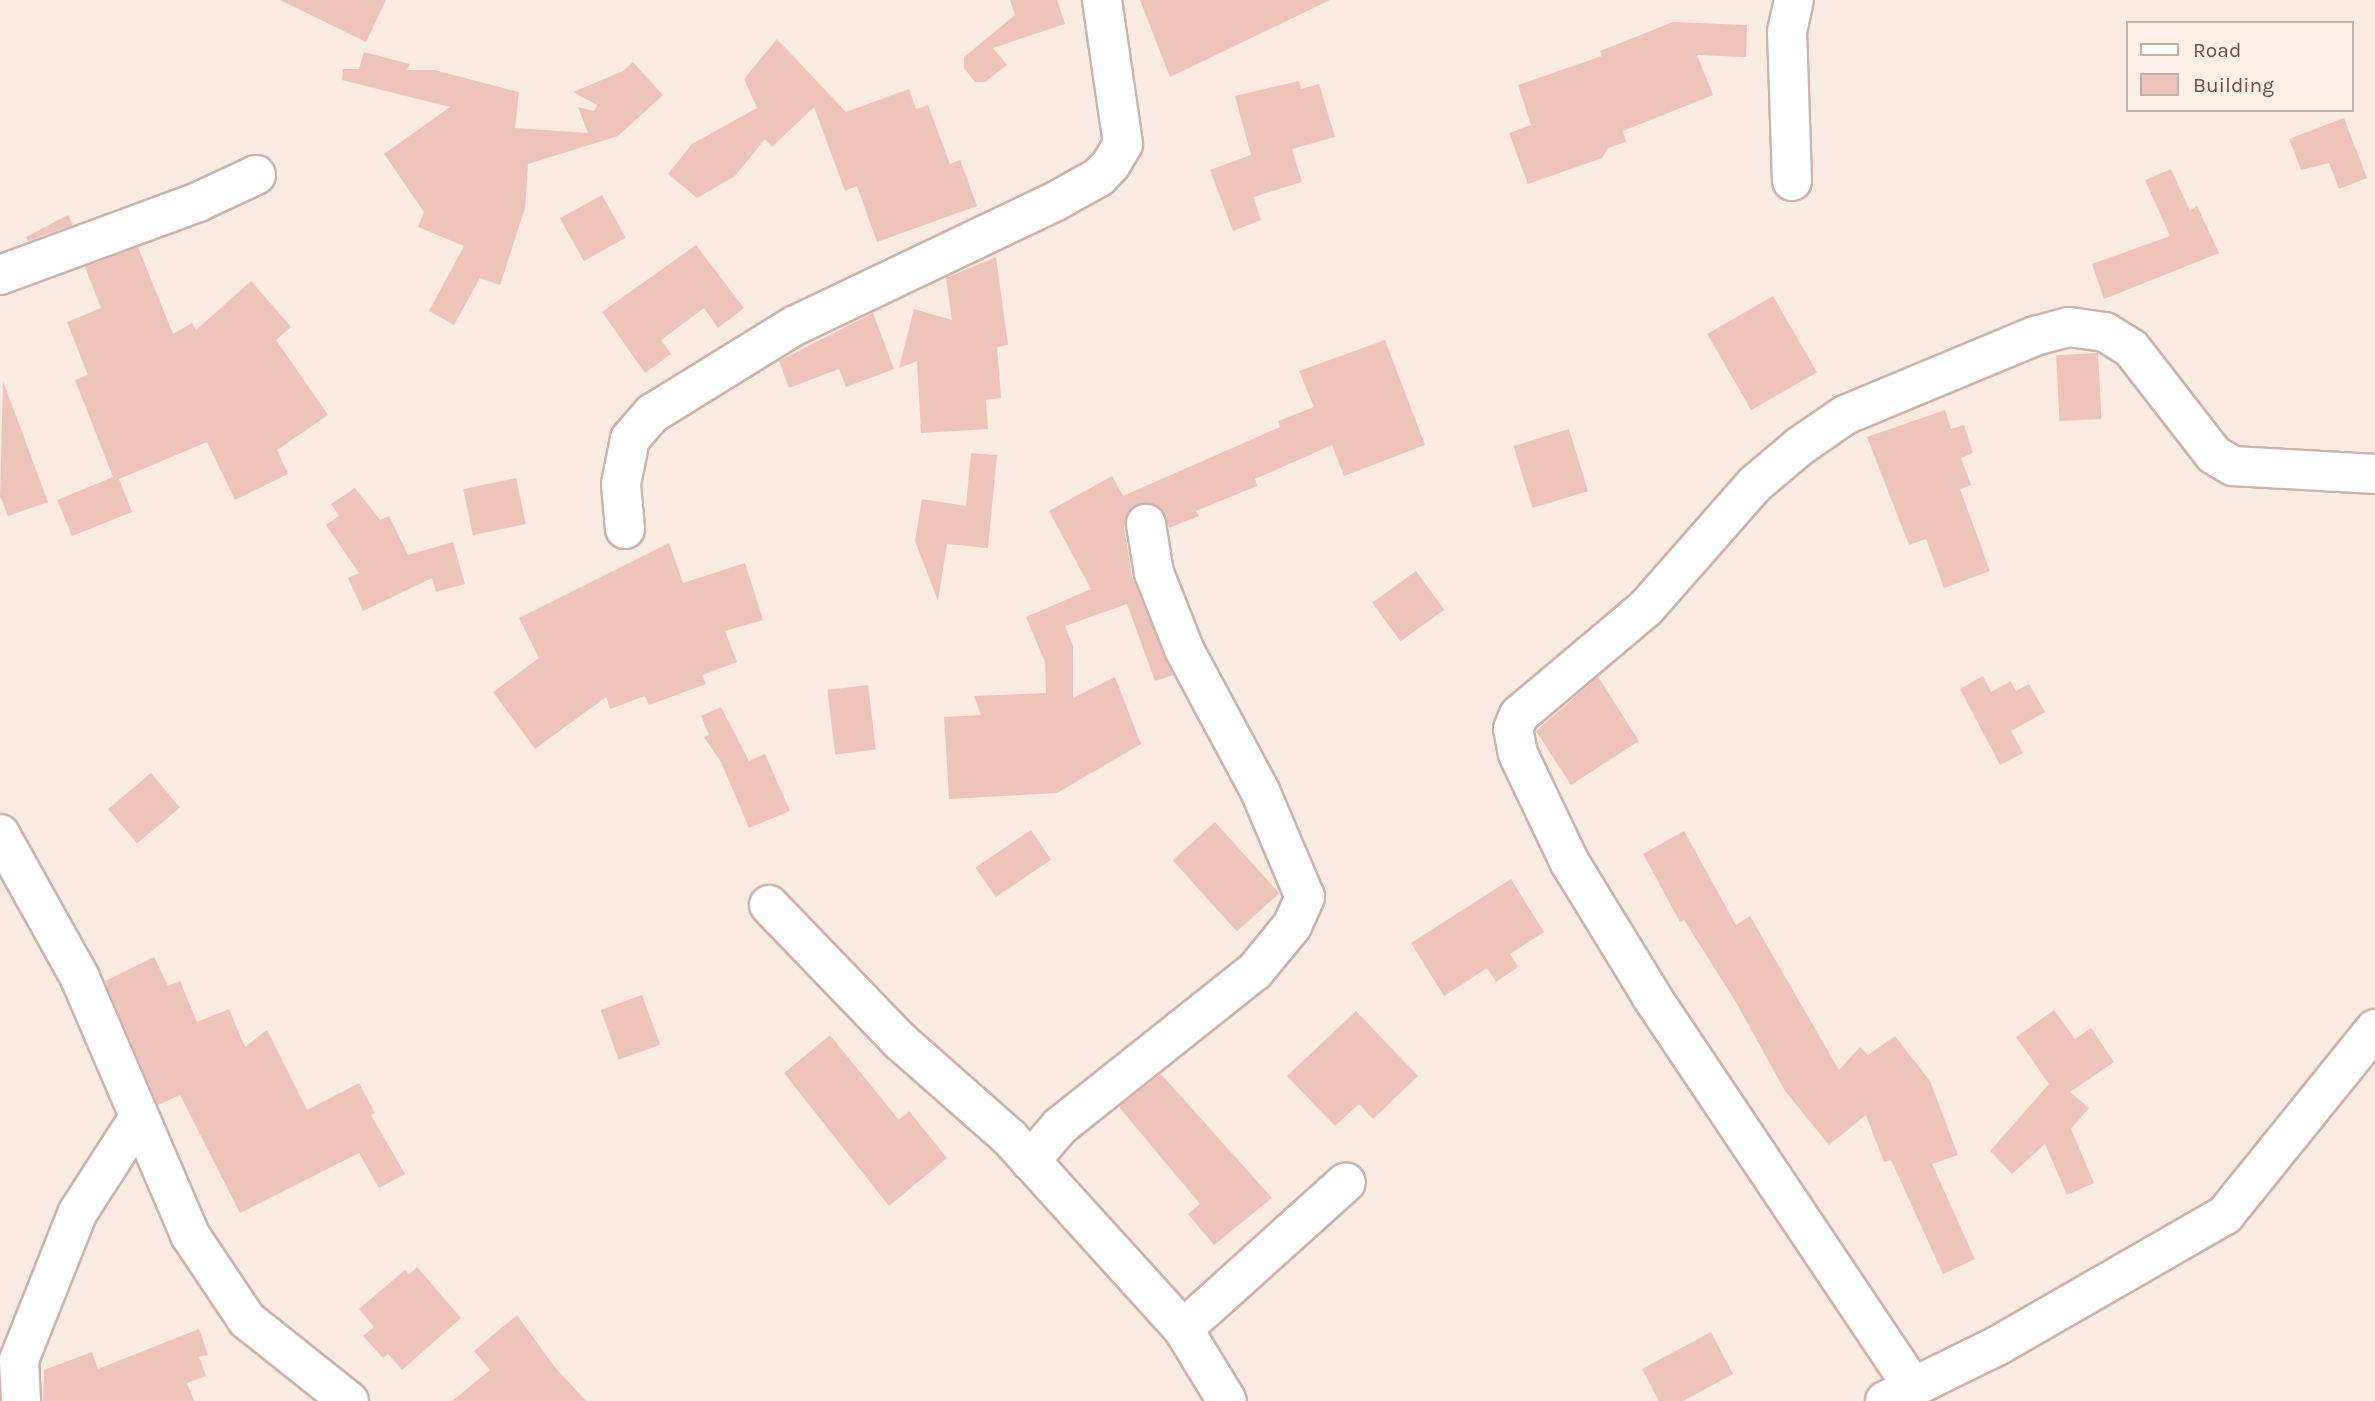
<!DOCTYPE html>
<html>
<head>
<meta charset="utf-8">
<style>
	body { margin:0 }
	#map { position:relative; width:2375px; height:1401px; overflow:hidden; background:#faebe1; font-family:Karla,sans-serif }
	div>[style] { position:absolute }
	.building>* { inset:0; background:#eec4ba; transform-origin:0 0 }
	.roads { filter:drop-shadow(2px 0 #cdb3ac) drop-shadow(-2px 0 #cdb3ac) drop-shadow(0 2px #cdb3ac) drop-shadow(0 -2px #cdb3ac) }
	.minor>* { height:38px; margin:-19px; padding:0 19px; transform-origin:19px; border-radius:19px; background:#fff }
	span { translate:-50% -50%; white-space:nowrap; text-align:center; line-height:1.15; -webkit-text-stroke:5px #fef0e6; paint-order:stroke }
	.legend { position:absolute; left:2126px; top:21px; width:228px; height:91px; box-sizing:border-box; background:#fef0e6; border:2px solid #c5b0a8; margin:0; padding:9px 12px; list-style:none; font-size:21px; color:#704f4a }
	.legend li { display:flex; align-items:center; gap:14px; height:35px }
	.legend b { width:35px; border:2px solid #c5b0a8 }
</style>
</head>
<body>
<div id="map">
	<div class="building">
		<div style="clip-path:polygon(280px 0,386px 0,366px 42px)"></div>
		<div style="clip-path:polygon(1010px 0,1057px 0,1065px 24px,993px 48px,1007px 65px,985px 82px,975px 82px,964px 68px,964px 57px,1015px 15px)"></div>
		<div style="clip-path:polygon(1140px 0,1330px 0,1170px 77px)"></div>
		<div style="clip-path:polygon(1673px 22px,1747px 25px,1746px 57px,1697px 55px,1713px 95px,1623px 131px,1626px 142px,1608px 148px,1602px 158px,1528px 184px,1509px 133px,1531px 125px,1518px 85px,1602px 56px,1600px 51px)"></div>
		<div style="clip-path:polygon(777px 39px,846px 112px,909px 89px,916px 109px,928px 105px,950px 164px,960px 160px,977px 206px,877px 242px,857px 186px,845px 191px,814px 107px,772px 147px,765px 139px,735px 176px,697px 198px,668px 174px,692px 144px,757px 108px,744px 79px)"></div>
		<div style="clip-path:polygon(364px 52px,410px 64px,407px 70px,434px 70px,519px 92px,515px 128px,588px 133px,578px 107px,594px 111px,597px 105px,573px 92px,623px 71px,633px 62px,663px 95px,618px 136px,528px 164px,525px 208px,500px 285px,480px 278px,454px 325px,429px 311px,464px 246px,418px 227px,424px 212px,384px 154px,450px 107px,342px 80px,343px 69px,359px 69px)"></div>
		<div style="clip-path:polygon(1299px 81px,1301px 89px,1319px 84px,1335px 137px,1292px 149px,1302px 182px,1253px 197px,1261px 220px,1233px 231px,1210px 170px,1251px 155px,1235px 96px)"></div>
		<div style="clip-path:polygon(2344px 118px,2367px 178px,2339px 189px,2329px 163px,2301px 170px,2289px 139px)"></div>
		<div style="clip-path:polygon(2171px 169px,2190px 211px,2197px 206px,2219px 253px,2104px 299px,2092px 264px,2170px 236px,2145px 180px)"></div>
		<div style="left:602px;top:195px;width:49px;height:48px;rotate:61deg"></div>
		<div style="clip-path:polygon(68px 215px,73px 225px,28px 241px,26px 237px)"></div>
		<div style="clip-path:polygon(696px 245px,744px 308px,718px 328px,704px 308px,661px 340px,671px 354px,645px 373px,602px 312px)"></div>
		<div style="clip-path:polygon(138px 247px,173px 334px,192px 323px,196px 330px,251px 281px,291px 327px,276px 340px,328px 415px,277px 450px,288px 474px,235px 500px,207px 442px,119px 479px,132px 512px,72px 536px,57px 500px,113px 477px,75px 380px,88px 375px,67px 322px,101px 308px,85px 267px)"></div>
		<div style="clip-path:polygon(996px 257px,1008px 345px,997px 347px,1001px 398px,986px 400px,988px 429px,921px 433px,917px 361px,899px 368px,914px 309px,952px 320px,946px 278px)"></div>
		<div style="left:1773px;top:296px;width:88px;height:76px;rotate:60deg"></div>
		<div style="clip-path:polygon(873px 313px,894px 369px,846px 387px,839px 369px,789px 388px,779px 361px)"></div>
		<div style="clip-path:polygon(1385px 340px,1425px 445px,1344px 476px,1332px 445px,1255px 479px,1257px 486px,1196px 511px,1199px 516px,1169px 528px,1163px 511px,1154px 504px,1133px 507px,1124px 527px,1132px 577px,1173px 675px,1155px 681px,1127px 604px,1065px 626px,1073px 646px,1073px 698px,1115px 677px,1141px 744px,1057px 793px,949px 799px,944px 717px,981px 715px,974px 696px,1046px 693px,1045px 662px,1026px 617px,1091px 589px,1049px 511px,1112px 476px,1123px 496px,1280px 427px,1278px 421px,1314px 407px,1299px 371px)"></div>
		<div style="left:2098px;top:353px;width:66px;height:42px;rotate:87deg"></div>
		<div style="clip-path:polygon(3px 381px,48px 502px,8px 516px,0 496px)"></div>
		<div style="clip-path:polygon(1945px 410px,1951px 429px,1964px 425px,1973px 453px,1961px 458px,1971px 485px,1960px 489px,1990px 571px,1944px 588px,1926px 539px,1909px 545px,1867px 437px)"></div>
		<div style="left:1569px;top:429px;width:65px;height:58px;rotate:73deg"></div>
		<div style="clip-path:polygon(971px 453px,997px 455px,988px 548px,947px 544px,938px 601px,915px 541px,922px 499px,966px 506px)"></div>
		<div style="left:516px;top:478px;width:47px;height:54px;rotate:78deg"></div>
		<div style="clip-path:polygon(355px 488px,380px 520px,389px 516px,408px 555px,453px 542px,465px 584px,436px 592px,432px 578px,363px 611px,348px 578px,359px 573px,326px 525px,339px 516px,331px 504px)"></div>
		<div style="clip-path:polygon(669px 543px,683px 583px,745px 563px,763px 620px,725px 631px,737px 662px,702px 675px,706px 684px,649px 705px,645px 696px,610px 709px,606px 697px,535px 749px,493px 692px,539px 658px,519px 618px)"></div>
		<div style="left:1416px;top:571px;width:48px;height:54px;rotate:54deg"></div>
		<div style="clip-path:polygon(1983px 676px,1991px 692px,2011px 681px,2016px 691px,2029px 684px,2045px 712px,2011px 731px,2023px 753px,2000px 765px,1960px 689px)"></div>
		<div style="clip-path:polygon(1598px 677px,1639px 741px,1571px 785px,1536px 731px)"></div>
		<div style="left:868px;top:685px;width:65px;height:41px;rotate:83deg"></div>
		<div style="clip-path:polygon(721px 707px,749px 761px,765px 754px,790px 811px,749px 828px,721px 762px,704px 737px,709px 735px,701px 716px)"></div>
		<div style="left:151px;top:773px;width:45px;height:56px;rotate:50deg"></div>
		<div style="left:1215px;top:822px;width:96px;height:57px;rotate:48deg"></div>
		<div style="left:1031px;top:830px;width:36px;height:67px;rotate:56deg"></div>
		<div style="clip-path:polygon(1684px 831px,1736px 925px,1750px 916px,1839px 1070px,1860px 1047px,1868px 1055px,1895px 1036px,1930px 1081px,1958px 1155px,1932px 1164px,1975px 1259px,1943px 1274px,1891px 1160px,1884px 1162px,1866px 1115px,1829px 1145px,1785px 1091px,1737px 1004px,1684px 920px,1680px 922px,1643px 854px)"></div>
		<div style="clip-path:polygon(1511px 879px,1544px 932px,1510px 954px,1518px 967px,1496px 982px,1487px 968px,1444px 996px,1411px 943px)"></div>
		<div style="clip-path:polygon(154px 957px,168px 986px,180px 981px,197px 1022px,229px 1009px,245px 1047px,267px 1030px,307px 1110px,359px 1083px,375px 1113px,371px 1115px,405px 1174px,379px 1188px,359px 1153px,240px 1213px,180px 1095px,158px 1105px,105px 981px)"></div>
		<div style="left:642px;top:995px;width:53px;height:44px;rotate:70deg"></div>
		<div style="clip-path:polygon(2054px 1010px,2075px 1039px,2091px 1028px,2114px 1062px,2070px 1092px,2089px 1108px,2071px 1129px,2094px 1183px,2067px 1195px,2045px 1144px,2012px 1174px,1990px 1151px,2049px 1084px,2016px 1037px)"></div>
		<div style="clip-path:polygon(1356px 1011px,1418px 1076px,1373px 1119px,1359px 1104px,1335px 1126px,1287px 1076px)"></div>
		<div style="clip-path:polygon(830px 1035px,899px 1120px,909px 1111px,947px 1158px,889px 1206px,784px 1073px)"></div>
		<div style="clip-path:polygon(1161px 1074px,1272px 1198px,1214px 1245px,1188px 1214px,1200px 1204px,1119px 1107px)"></div>
		<div style="clip-path:polygon(417px 1267px,461px 1318px,402px 1370px,388px 1354px,383px 1358px,363px 1336px,374px 1327px,359px 1309px,405px 1270px,409px 1275px)"></div>
		<div style="clip-path:polygon(517px 1315px,553px 1365px,586px 1401px,452px 1401px,490px 1370px,474px 1351px)"></div>
		<div style="clip-path:polygon(199px 1329px,208px 1355px,199px 1357px,206px 1376px,187px 1383px,194px 1401px,43px 1401px,44px 1370px,92px 1352px,98px 1369px)"></div>
		<div style="clip-path:polygon(1711px 1332px,1733px 1374px,1683px 1401px,1659px 1401px,1642px 1369px)"></div>
	</div>
	<div class="roads">
		<div class="minor">
			<div style="left:1792px;top:181px;width:149px;rotate:-91.9deg"></div>
			<div style="left:1787px;top:32px;width:33px;rotate:-78deg"></div>
			<div style="left:0;top:275px;width:211px;rotate:-20.2deg"></div>
			<div style="left:198px;top:202px;width:64px;rotate:-25deg"></div>
			<div style="left:625px;top:529px;width:45px;rotate:-95.1deg"></div>
			<div style="left:621px;top:484px;width:46px;rotate:-78.7deg"></div>
			<div style="left:630px;top:439px;width:35px;rotate:-49deg"></div>
			<div style="left:653px;top:413px;width:166px;rotate:-31.7deg"></div>
			<div style="left:794px;top:326px;width:290px;rotate:-25.5deg"></div>
			<div style="left:1056px;top:201px;width:49px;rotate:-29.2deg"></div>
			<div style="left:1099px;top:177px;width:18px;rotate:-47deg"></div>
			<div style="left:1111px;top:164px;width:23px;rotate:-59deg"></div>
			<div style="left:1123px;top:144px;width:146px;rotate:-98.3deg"></div>
			<div style="left:0;top:834px;width:165px;rotate:60.9deg"></div>
			<div style="left:80px;top:978px;width:280px;rotate:66.8deg"></div>
			<div style="left:190px;top:1235px;width:102px;rotate:56.2deg"></div>
			<div style="left:247px;top:1320px;width:130px;rotate:38.5deg"></div>
			<div style="left:769px;top:905px;width:189px;rotate:46.1deg"></div>
			<div style="left:900px;top:1041px;width:145px;rotate:41.4deg"></div>
			<div style="left:1009px;top:1137px;width:259px;rotate:47.8deg"></div>
			<div style="left:1183px;top:1329px;width:84px;rotate:58.6deg"></div>
			<div style="left:1030px;top:1161px;width:46px;rotate:-49.4deg"></div>
			<div style="left:1060px;top:1126px;width:249px;rotate:-38.5deg"></div>
			<div style="left:1255px;top:971px;width:58px;rotate:-50.6deg"></div>
			<div style="left:1292px;top:926px;width:32px;rotate:-66deg"></div>
			<div style="left:1305px;top:897px;width:115px;rotate:-113deg"></div>
			<div style="left:1260px;top:791px;width:161px;rotate:-118.2deg"></div>
			<div style="left:1184px;top:649px;width:82px;rotate:-111.5deg"></div>
			<div style="left:1154px;top:573px;width:50px;rotate:-99.3deg"></div>
			<div style="left:1183px;top:1329px;width:219px;rotate:-42deg"></div>
			<div style="left:1913px;top:1387px;width:471px;rotate:-123.8deg"></div>
			<div style="left:1651px;top:995px;width:155px;rotate:-121.5deg"></div>
			<div style="left:1570px;top:863px;width:121px;rotate:-115.5deg"></div>
			<div style="left:1518px;top:754px;width:25px;rotate:-101deg"></div>
			<div style="left:1513px;top:729px;width:15px;rotate:-67deg"></div>
			<div style="left:1519px;top:715px;width:166px;rotate:-40.1deg"></div>
			<div style="left:1646px;top:608px;width:165px;rotate:-48.7deg"></div>
			<div style="left:1755px;top:484px;width:59px;rotate:-40.2deg"></div>
			<div style="left:1800px;top:446px;width:55px;rotate:-34.6deg"></div>
			<div style="left:1845px;top:415px;width:206px;rotate:-22.6deg"></div>
			<div style="left:2035px;top:336px;width:35px;rotate:-15deg"></div>
			<div style="left:2069px;top:327px;width:36px;rotate:8deg"></div>
			<div style="left:2105px;top:332px;width:31px;rotate:32deg"></div>
			<div style="left:2131px;top:348px;width:135px;rotate:52.2deg"></div>
			<div style="left:2214px;top:455px;width:22px;rotate:30deg"></div>
			<div style="left:2233px;top:466px;width:142px;rotate:3.2deg"></div>
			<div style="left:21px;top:1401px;width:41px;rotate:-92.8deg"></div>
			<div style="left:19px;top:1360px;width:159px;rotate:-68.3deg"></div>
			<div style="left:78px;top:1212px;width:111px;rotate:-57.2deg"></div>
			<div style="left:1885px;top:1401px;width:125px;rotate:-26.2deg"></div>
			<div style="left:1997px;top:1346px;width:263px;rotate:-29.9deg"></div>
			<div style="left:2225px;top:1215px;width:239px;rotate:-51.1deg"></div>
		</div>
	</div>
	<ul class="legend">
	<li><b style="height:9px;background:#fff"></b>Road</li>
	<li><b style="height:19px;background:#eec4ba"></b>Building</li>
	</ul>
</div>
</body>
</html>
